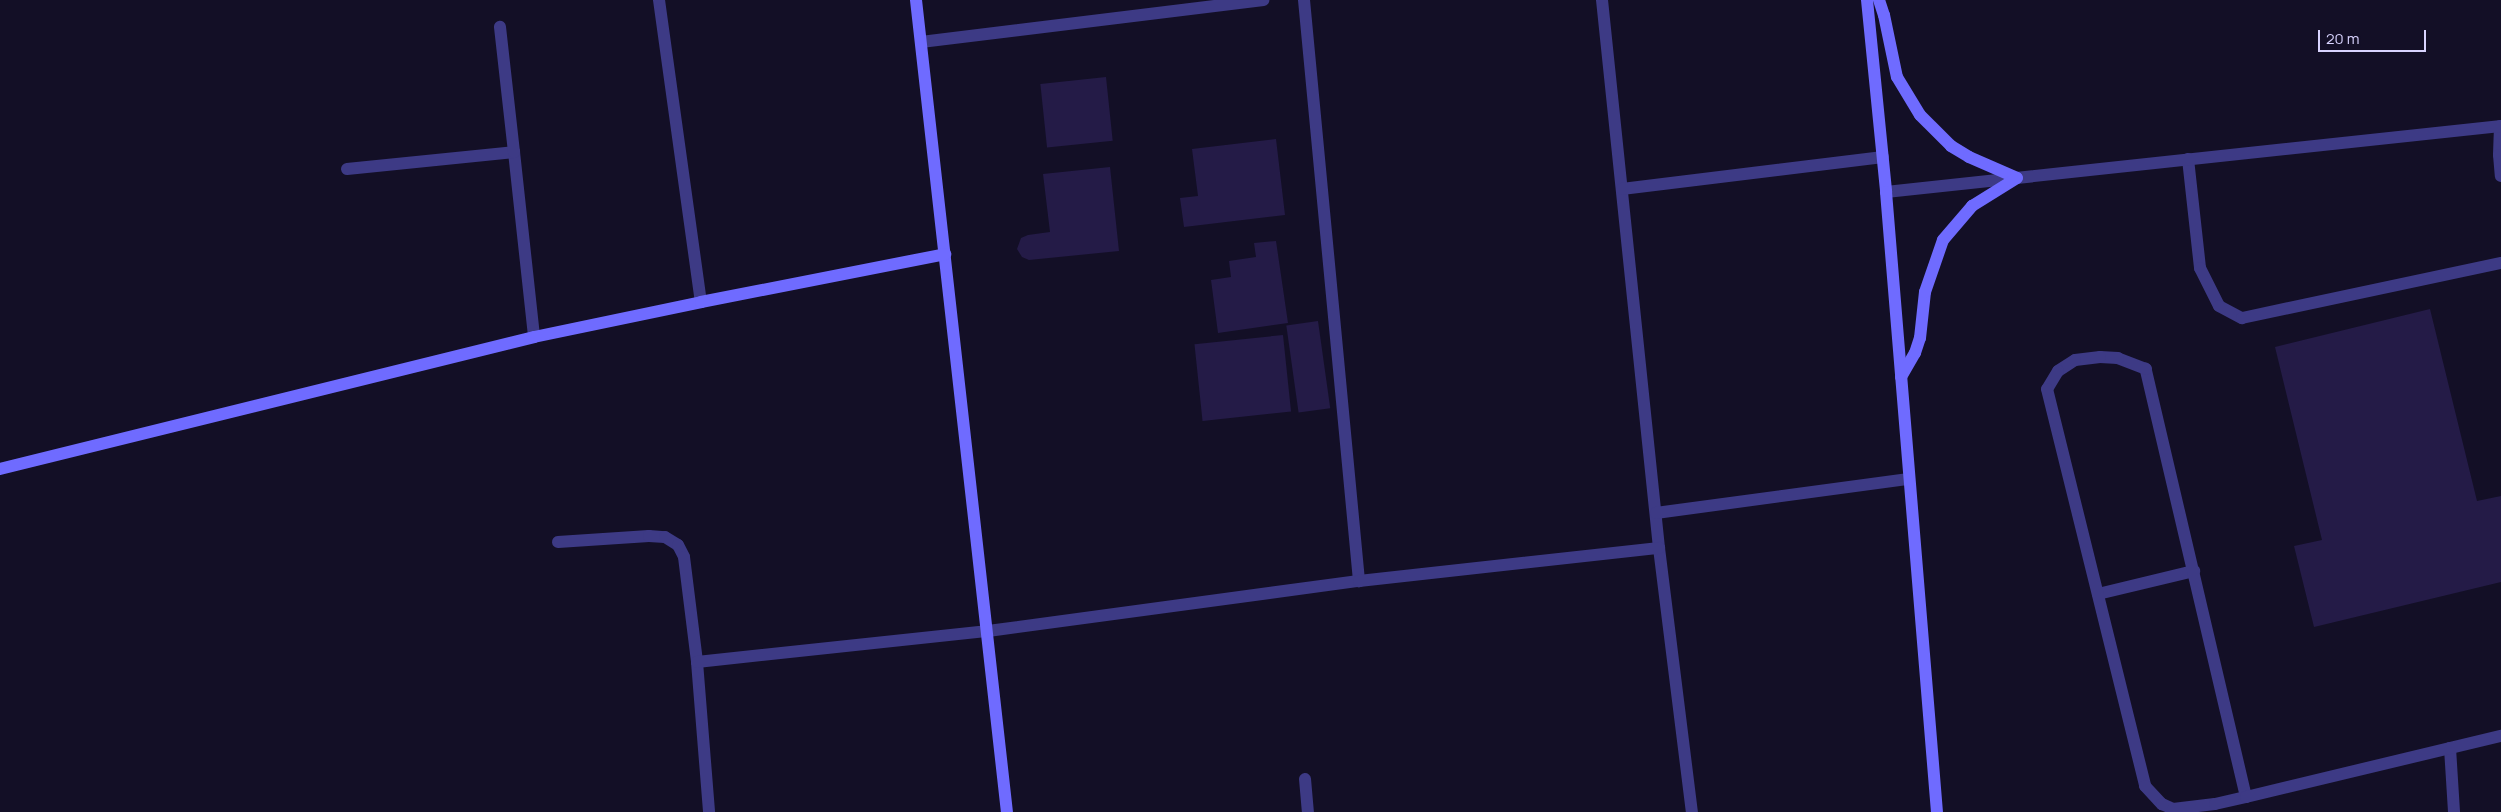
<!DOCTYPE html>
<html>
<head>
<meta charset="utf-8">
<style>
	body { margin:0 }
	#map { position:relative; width:2501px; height:812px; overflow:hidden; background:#130f26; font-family:Manrope,sans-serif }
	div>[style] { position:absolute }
	.building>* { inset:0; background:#241b47; transform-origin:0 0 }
	.lane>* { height:12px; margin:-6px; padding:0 6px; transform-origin:6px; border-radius:6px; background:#3d3a85 }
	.street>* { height:12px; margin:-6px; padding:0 6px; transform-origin:6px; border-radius:6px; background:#3d3a85 }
	.secondary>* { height:12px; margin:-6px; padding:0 6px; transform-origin:6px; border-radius:6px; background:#6f6bff }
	span { translate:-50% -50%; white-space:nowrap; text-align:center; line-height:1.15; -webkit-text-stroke:5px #130f26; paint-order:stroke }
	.scale { position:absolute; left:2318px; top:30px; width:108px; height:22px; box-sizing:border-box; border:2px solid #d9d4ff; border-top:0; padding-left:6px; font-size:15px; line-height:18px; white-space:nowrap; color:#d9d4ff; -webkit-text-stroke:4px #130f26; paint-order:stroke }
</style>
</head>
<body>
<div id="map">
	<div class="building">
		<div style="left:1106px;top:77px;width:64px;height:66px;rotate:84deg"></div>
		<div style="clip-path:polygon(1276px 139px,1285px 215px,1184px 227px,1180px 198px,1198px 196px,1192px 149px)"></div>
		<div style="clip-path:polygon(1110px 167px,1119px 251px,1029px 260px,1022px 257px,1017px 249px,1021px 238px,1028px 235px,1050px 232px,1043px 174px)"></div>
		<div style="clip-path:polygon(1276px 241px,1288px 323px,1218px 333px,1211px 280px,1231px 277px,1229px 261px,1256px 257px,1254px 243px)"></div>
		<div style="clip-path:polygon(2430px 309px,2477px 501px,2501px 496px,2501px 582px,2314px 627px,2294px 546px,2322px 540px,2275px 347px)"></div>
		<div style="left:1318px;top:321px;width:88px;height:32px;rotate:82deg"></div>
		<div style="left:1283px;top:335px;width:77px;height:89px;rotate:84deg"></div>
	</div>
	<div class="lane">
		<div style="left:2500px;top:126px;width:29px;rotate:92deg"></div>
		<div style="left:2499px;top:155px;width:21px;rotate:85deg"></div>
		<div style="left:2188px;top:159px;width:110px;rotate:83.7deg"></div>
		<div style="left:2200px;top:268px;width:42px;rotate:63.4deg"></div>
		<div style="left:2219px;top:306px;width:26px;rotate:28deg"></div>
		<div style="left:2242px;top:318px;width:265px;rotate:-12deg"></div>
		<div style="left:2098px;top:594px;width:99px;rotate:-13.5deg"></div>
		<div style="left:2450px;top:748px;width:64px;rotate:86.4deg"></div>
		<div style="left:2246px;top:797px;width:440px;rotate:-103.2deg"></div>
		<div style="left:2146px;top:369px;width:30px;rotate:-159deg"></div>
		<div style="left:2118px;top:358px;width:18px;rotate:-177deg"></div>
		<div style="left:2100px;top:357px;width:25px;rotate:173deg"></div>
		<div style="left:2075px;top:360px;width:20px;rotate:147deg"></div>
		<div style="left:2058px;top:371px;width:21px;rotate:121deg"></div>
		<div style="left:2047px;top:389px;width:409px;rotate:76.1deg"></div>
		<div style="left:2145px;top:786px;width:25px;rotate:47deg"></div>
		<div style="left:2162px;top:804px;width:12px;rotate:24deg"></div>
		<div style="left:2173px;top:809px;width:42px;rotate:-6.8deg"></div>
		<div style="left:2215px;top:804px;width:32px;rotate:-13deg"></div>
		<div style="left:2246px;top:797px;width:262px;rotate:-13.5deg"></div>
	</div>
	<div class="street">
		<div style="left:659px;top:0;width:305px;rotate:82.1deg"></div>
		<div style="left:1304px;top:0;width:584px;rotate:84.59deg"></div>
		<div style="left:1602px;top:0;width:551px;rotate:84.06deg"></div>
		<div style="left:1659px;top:548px;width:266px;rotate:82.9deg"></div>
		<div style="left:921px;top:42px;width:345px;rotate:-7deg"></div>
		<div style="left:514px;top:152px;width:186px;rotate:83.8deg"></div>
		<div style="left:347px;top:169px;width:168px;rotate:-5.8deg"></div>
		<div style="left:514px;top:152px;width:126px;rotate:-96.4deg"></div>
		<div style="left:1622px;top:189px;width:263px;rotate:-7deg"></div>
		<div style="left:1886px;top:192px;width:619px;rotate:-6.13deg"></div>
		<div style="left:1656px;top:513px;width:255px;rotate:-7.7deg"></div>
		<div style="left:558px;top:542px;width:91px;rotate:-3.8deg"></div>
		<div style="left:649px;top:536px;width:16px;rotate:4deg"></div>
		<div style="left:665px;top:537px;width:15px;rotate:32deg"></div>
		<div style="left:678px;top:545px;width:13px;rotate:63deg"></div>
		<div style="left:684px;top:557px;width:106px;rotate:82.9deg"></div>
		<div style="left:697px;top:662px;width:150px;rotate:85.4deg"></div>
		<div style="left:697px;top:662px;width:293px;rotate:-6.1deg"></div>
		<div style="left:988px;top:631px;width:374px;rotate:-7.7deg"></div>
		<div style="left:1359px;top:581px;width:302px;rotate:-6.3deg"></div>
		<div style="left:1305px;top:779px;width:33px;rotate:85deg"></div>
	</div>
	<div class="secondary">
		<div style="left:916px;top:0;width:817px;rotate:83.61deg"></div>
		<div style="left:1867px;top:0;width:193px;rotate:84.3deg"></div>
		<div style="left:1886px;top:192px;width:622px;rotate:85.3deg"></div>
		<div style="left:1879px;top:0;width:16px;rotate:72deg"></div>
		<div style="left:1884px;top:15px;width:63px;rotate:78.2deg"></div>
		<div style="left:1897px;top:77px;width:44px;rotate:58.8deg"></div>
		<div style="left:1920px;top:115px;width:44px;rotate:45deg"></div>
		<div style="left:1951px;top:146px;width:21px;rotate:31deg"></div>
		<div style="left:1969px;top:157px;width:52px;rotate:23.6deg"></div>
		<div style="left:1901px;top:377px;width:28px;rotate:-60deg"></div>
		<div style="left:1915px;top:353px;width:16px;rotate:-72deg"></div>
		<div style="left:1920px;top:338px;width:46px;rotate:-83.8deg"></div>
		<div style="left:1925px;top:292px;width:55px;rotate:-70.9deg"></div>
		<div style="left:1943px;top:240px;width:45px;rotate:-49.5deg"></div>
		<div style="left:1972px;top:206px;width:53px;rotate:-31.9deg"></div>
		<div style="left:0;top:469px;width:550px;rotate:-13.88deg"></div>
		<div style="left:534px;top:337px;width:171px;rotate:-11.8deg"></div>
		<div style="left:701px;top:302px;width:249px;rotate:-11.1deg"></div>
	</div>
	<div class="scale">20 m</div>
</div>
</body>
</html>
